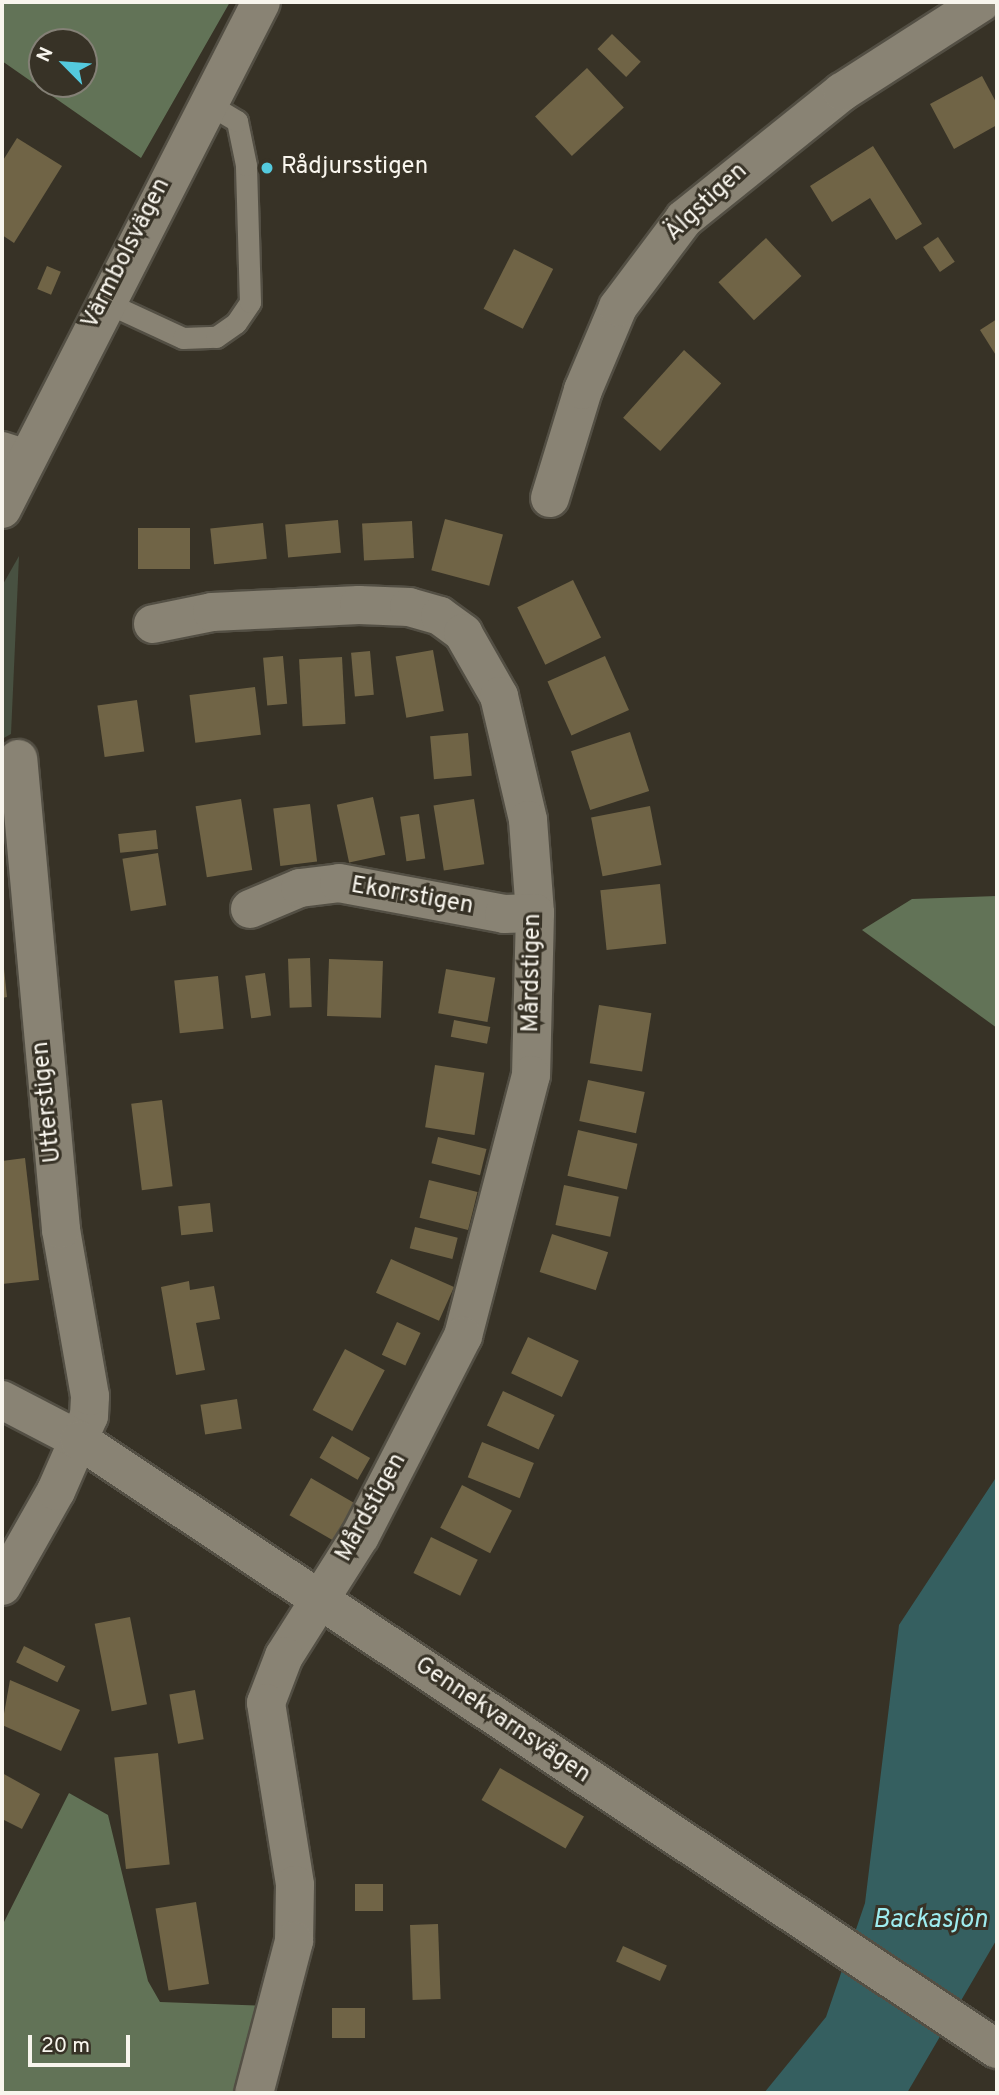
<!DOCTYPE html>
<html>
<head>
<meta charset="utf-8">
<style>
	body { margin:0 }
	#map { position:relative; width:999px; height:2095px; overflow:hidden; background:#373226; font-family:Overpass,sans-serif }
	div>[style] { position:absolute }
	.green>* { inset:0; background:#485141 }
	.forest>* { inset:0; background:#627357 }
	.water>* { inset:0; background:#355f60 }
	.building>* { inset:0; background:#706446; transform-origin:0 0 }
	.roads { filter:drop-shadow(2px 0 #534f44) drop-shadow(-2px 0 #534f44) drop-shadow(0 2px #534f44) drop-shadow(0 -2px #534f44) }
	.service>* { height:21px; margin:-10.5px; padding:0 10.5px; transform-origin:10.5px; border-radius:10.5px; background:#898374 }
	.minor>* { height:38px; margin:-19px; padding:0 19px; transform-origin:19px; border-radius:19px; background:#898374 }
	.tertiary>* { height:38px; margin:-19px; padding:0 19px; transform-origin:19px; border-radius:19px; background:#898374 }
	.dots>* { width:19px; height:19px; translate:-50% -50%; box-sizing:border-box; border:4px solid #373226; border-radius:50% }
	span { translate:-50% -50%; white-space:nowrap; text-align:center; line-height:1.15; -webkit-text-stroke:6px #373226; paint-order:stroke }
	.poi-label { font-size:24px; color:#f8f5ed }
	.left { translate:0 -50%; text-align:left }
	.street-label { font-size:24px; color:#f8f5ed }
	.water-label { font-size:26px; color:#9eecef; font-style:italic }
	.frame { position:absolute; inset:0; border:4px solid #f8f5ed; pointer-events:none }
	.north { position:absolute; left:28px; top:28px; width:70px; height:70px; box-sizing:border-box; background:#373226; border:2px solid #848076; border-radius:50%; rotate:295deg; font-size:19px; font-weight:700; line-height:28px; text-align:center; color:#f8f5ed }
	.north::after { content:''; display:block; margin:auto; width:24px; height:32px; background:#54cade; clip-path:polygon(50% 0,100% 100%,50% 72%,0 100%) }
	.scale { position:absolute; left:28px; top:2035px; width:102px; height:32px; box-sizing:border-box; border:4px solid #f8f5ed; border-top:0; padding-left:9px; font-size:21px; line-height:24px; white-space:nowrap; color:#f8f5ed; -webkit-text-stroke:5px #373226; paint-order:stroke }
</style>
</head>
<body>
<div id="map">
	<div class="green">
		<div style="clip-path:polygon(19px 556px,11px 734px,2px 739px,2px 586px)"></div>
	</div>
	<div class="forest">
		<div style="clip-path:polygon(evenodd,2px 2px,230px 2px,141px 158px,2px 61px,2px 2px,42px 42px,84px 42px,84px 84px,42px 84px,42px 42px)"></div>
		<div style="clip-path:polygon(997px 896px,997px 1028px,862px 930px,912px 899px)"></div>
		<div style="clip-path:polygon(69px 1793px,108px 1815px,148px 1981px,160px 2002px,267px 2006px,237px 2093px,2px 2093px,2px 1926px)"></div>
	</div>
	<div class="water">
		<div style="clip-path:polygon(997px 1476px,997px 1939px,907px 2093px,764px 2093px,826px 2017px,865px 1903px,899px 1625px)"></div>
	</div>
	<div class="building">
		<div style="left:612px;top:34px;width:40px;height:21px;rotate:44deg"></div>
		<div style="left:587px;top:68px;width:54px;height:71px;rotate:47deg"></div>
		<div style="clip-path:polygon(982px 76px,997px 104px,997px 125px,954px 149px,930px 104px)"></div>
		<div style="clip-path:polygon(17px 138px,62px 166px,14px 243px,2px 235px,2px 162px)"></div>
		<div style="clip-path:polygon(873px 146px,922px 224px,896px 240px,870px 198px,832px 222px,810px 186px)"></div>
		<div style="left:938px;top:237px;width:30px;height:18px;rotate:56deg"></div>
		<div style="left:766px;top:238px;width:52px;height:65px;rotate:47deg"></div>
		<div style="left:514px;top:249px;width:44px;height:67px;rotate:27deg"></div>
		<div style="left:47px;top:266px;width:15px;height:25px;rotate:23deg"></div>
		<div style="clip-path:polygon(997px 319px,997px 357px,980px 330px)"></div>
		<div style="left:684px;top:350px;width:50px;height:91px;rotate:42deg"></div>
		<div style="left:445px;top:519px;width:60px;height:53px;rotate:15deg"></div>
		<div style="left:338px;top:520px;width:33px;height:53px;rotate:85deg"></div>
		<div style="left:412px;top:521px;width:37px;height:50px;rotate:87deg"></div>
		<div style="left:263px;top:523px;width:36px;height:53px;rotate:84deg"></div>
		<div style="left:190px;top:528px;width:41px;height:52px;rotate:90deg"></div>
		<div style="left:573px;top:580px;width:64px;height:62px;rotate:64deg"></div>
		<div style="left:433px;top:650px;width:62px;height:38px;rotate:80deg"></div>
		<div style="left:370px;top:651px;width:44px;height:19px;rotate:85deg"></div>
		<div style="left:283px;top:656px;width:48px;height:20px;rotate:85deg"></div>
		<div style="left:605px;top:656px;width:59px;height:63px;rotate:66deg"></div>
		<div style="left:342px;top:657px;width:67px;height:43px;rotate:87deg"></div>
		<div style="left:255px;top:687px;width:48px;height:66px;rotate:83deg"></div>
		<div style="left:137px;top:700px;width:52px;height:40px;rotate:82deg"></div>
		<div style="left:630px;top:732px;width:62px;height:62px;rotate:72deg"></div>
		<div style="left:468px;top:733px;width:43px;height:38px;rotate:85deg"></div>
		<div style="left:373px;top:797px;width:59px;height:37px;rotate:78deg"></div>
		<div style="left:241px;top:799px;width:72px;height:46px;rotate:81deg"></div>
		<div style="left:474px;top:799px;width:66px;height:41px;rotate:81deg"></div>
		<div style="left:310px;top:804px;width:58px;height:37px;rotate:83deg"></div>
		<div style="left:650px;top:806px;width:60px;height:60px;rotate:79deg"></div>
		<div style="left:419px;top:814px;width:45px;height:19px;rotate:82deg"></div>
		<div style="left:156px;top:830px;width:19px;height:38px;rotate:84deg"></div>
		<div style="left:158px;top:853px;width:53px;height:36px;rotate:81deg"></div>
		<div style="left:660px;top:884px;width:60px;height:60px;rotate:84deg"></div>
		<div style="clip-path:polygon(2px 950px,7px 997px,2px 998px)"></div>
		<div style="left:310px;top:958px;width:49px;height:22px;rotate:88deg"></div>
		<div style="left:329px;top:959px;width:54px;height:57px;rotate:2deg"></div>
		<div style="left:446px;top:969px;width:50px;height:45px;rotate:10deg"></div>
		<div style="left:265px;top:973px;width:43px;height:20px;rotate:82deg"></div>
		<div style="left:218px;top:976px;width:53px;height:44px;rotate:84deg"></div>
		<div style="left:599px;top:1005px;width:53px;height:59px;rotate:9deg"></div>
		<div style="left:454px;top:1020px;width:37px;height:17px;rotate:11deg"></div>
		<div style="left:435px;top:1065px;width:50px;height:63px;rotate:9deg"></div>
		<div style="left:588px;top:1080px;width:58px;height:42px;rotate:12deg"></div>
		<div style="left:162px;top:1100px;width:87px;height:31px;rotate:83deg"></div>
		<div style="left:578px;top:1130px;width:61px;height:47px;rotate:13deg"></div>
		<div style="left:438px;top:1137px;width:50px;height:27px;rotate:14deg"></div>
		<div style="clip-path:polygon(25px 1158px,39px 1280px,2px 1284px,2px 1161px)"></div>
		<div style="left:429px;top:1180px;width:50px;height:39px;rotate:14deg"></div>
		<div style="left:564px;top:1185px;width:56px;height:41px;rotate:12deg"></div>
		<div style="left:210px;top:1203px;width:29px;height:32px;rotate:84deg"></div>
		<div style="left:415px;top:1227px;width:44px;height:22px;rotate:14deg"></div>
		<div style="left:552px;top:1234px;width:59px;height:40px;rotate:18deg"></div>
		<div style="left:391px;top:1259px;width:69px;height:37px;rotate:24deg"></div>
		<div style="clip-path:polygon(189px 1281px,190px 1290px,214px 1286px,220px 1319px,196px 1323px,205px 1370px,176px 1375px,161px 1287px)"></div>
		<div style="left:397px;top:1322px;width:26px;height:36px;rotate:25deg"></div>
		<div style="left:528px;top:1337px;width:56px;height:40px;rotate:25deg"></div>
		<div style="left:345px;top:1349px;width:45px;height:69px;rotate:28deg"></div>
		<div style="left:503px;top:1391px;width:57px;height:38px;rotate:25deg"></div>
		<div style="left:237px;top:1399px;width:30px;height:37px;rotate:81deg"></div>
		<div style="left:332px;top:1436px;width:44px;height:25px;rotate:30deg"></div>
		<div style="left:482px;top:1442px;width:56px;height:38px;rotate:22deg"></div>
		<div style="left:311px;top:1478px;width:51px;height:43px;rotate:30deg"></div>
		<div style="left:462px;top:1485px;width:56px;height:48px;rotate:27deg"></div>
		<div style="left:431px;top:1537px;width:52px;height:40px;rotate:26deg"></div>
		<div style="left:130px;top:1617px;width:89px;height:36px;rotate:79deg"></div>
		<div style="left:24px;top:1646px;width:46px;height:18px;rotate:26deg"></div>
		<div style="clip-path:polygon(10px 1680px,80px 1710px,61px 1751px,2px 1725px)"></div>
		<div style="left:195px;top:1690px;width:50px;height:26px;rotate:80deg"></div>
		<div style="left:158px;top:1753px;width:112px;height:44px;rotate:84deg"></div>
		<div style="left:500px;top:1768px;width:97px;height:37px;rotate:30deg"></div>
		<div style="clip-path:polygon(2px 1773px,40px 1794px,22px 1829px,2px 1819px)"></div>
		<div style="left:355px;top:1884px;width:28px;height:27px"></div>
		<div style="left:196px;top:1902px;width:83px;height:41px;rotate:81deg"></div>
		<div style="left:438px;top:1924px;width:75px;height:28px;rotate:88deg"></div>
		<div style="left:623px;top:1946px;width:48px;height:17px;rotate:24deg"></div>
		<div style="left:332px;top:2008px;width:33px;height:30px"></div>
	</div>
	<div class="roads">
		<div class="service">
			<div style="left:103px;top:301px;width:88px;rotate:24.8deg"></div>
			<div style="left:183px;top:338px;width:33px;rotate:-2deg"></div>
			<div style="left:216px;top:337px;width:24px;rotate:-35deg"></div>
			<div style="left:236px;top:323px;width:25px;rotate:-56deg"></div>
			<div style="left:250px;top:302px;width:137px;rotate:-91.7deg"></div>
			<div style="left:246px;top:165px;width:45px;rotate:-101.6deg"></div>
			<div style="left:237px;top:121px;width:37px;rotate:-149deg"></div>
		</div>
		<div class="minor">
			<div style="left:2px;top:451px;width:22px;rotate:18deg"></div>
			<div style="left:550px;top:498px;width:113px;rotate:-73deg"></div>
			<div style="left:583px;top:390px;width:90px;rotate:-67.1deg"></div>
			<div style="left:618px;top:307px;width:110px;rotate:-53.1deg"></div>
			<div style="left:684px;top:219px;width:203px;rotate:-38.8deg"></div>
			<div style="left:842px;top:92px;width:166px;rotate:-32.7deg"></div>
			<div style="left:153px;top:624px;width:60px;rotate:-11.5deg"></div>
			<div style="left:212px;top:612px;width:147px;rotate:-2.7deg"></div>
			<div style="left:359px;top:605px;width:50px;rotate:2.3deg"></div>
			<div style="left:409px;top:607px;width:32px;rotate:16deg"></div>
			<div style="left:440px;top:616px;width:29px;rotate:36deg"></div>
			<div style="left:463px;top:633px;width:73px;rotate:60.3deg"></div>
			<div style="left:499px;top:696px;width:127px;rotate:76.8deg"></div>
			<div style="left:528px;top:820px;width:93px;rotate:85.7deg"></div>
			<div style="left:535px;top:913px;width:162px;rotate:91.4deg"></div>
			<div style="left:531px;top:1075px;width:270px;rotate:104.6deg"></div>
			<div style="left:463px;top:1336px;width:225px;rotate:117.2deg"></div>
			<div style="left:360px;top:1536px;width:142px;rotate:122.3deg"></div>
			<div style="left:284px;top:1656px;width:50px;rotate:111deg"></div>
			<div style="left:266px;top:1703px;width:184px;rotate:80.9deg"></div>
			<div style="left:295px;top:1885px;width:56px;rotate:91deg"></div>
			<div style="left:294px;top:1941px;width:157px;rotate:104.7deg"></div>
			<div style="left:250px;top:909px;width:54px;rotate:-22.8deg"></div>
			<div style="left:300px;top:888px;width:39px;rotate:-7deg"></div>
			<div style="left:339px;top:883px;width:168px;rotate:10.6deg"></div>
			<div style="left:504px;top:914px;width:31px;rotate:-2deg"></div>
			<div style="left:2px;top:1586px;width:109px;rotate:-60.4deg"></div>
			<div style="left:56px;top:1491px;width:82px;rotate:-66.3deg"></div>
			<div style="left:89px;top:1416px;width:20px;rotate:-87deg"></div>
			<div style="left:90px;top:1396px;width:169px;rotate:-99.9deg"></div>
			<div style="left:61px;top:1229px;width:472px;rotate:-95.2deg"></div>
		</div>
		<div class="tertiary">
			<div style="left:2px;top:509px;width:569px;rotate:-62.94deg"></div>
			<div style="left:2px;top:1400px;width:87px;rotate:27.5deg"></div>
			<div style="left:79px;top:1440px;width:1102px;rotate:33.56deg"></div>
		</div>
	</div>
	<div class="dots">
		<div style="left:267px;top:168px;background:#54cade"></div>
	</div>
	<div class="poi-label">
		<span class="left" style="left:281px;top:168px">Rådjursstigen</span>
	</div>
	<div class="street-label">
		<span style="left:707px;top:203px;rotate:-43deg">Älgstigen</span>
		<span style="left:127px;top:254px;rotate:-63deg">Värmbolsvägen</span>
		<span style="left:412px;top:897px;rotate:10deg">Ekorrstigen</span>
		<span style="left:533px;top:973px;rotate:-89deg">Mårdstigen</span>
		<span style="left:48px;top:1102px;rotate:-96deg">Utterstigen</span>
		<span style="left:372px;top:1508px;rotate:-61deg">Mårdstigen</span>
		<span style="left:502px;top:1721px;rotate:34deg">Gennekvarnsvägen</span>
	</div>
	<div class="water-label">
		<span style="left:930px;top:1921px">Backasjön</span>
	</div>
	<div class="frame"></div>
	<div class="north">N</div>
	<div class="scale">20 m</div>
</div>
</body>
</html>
